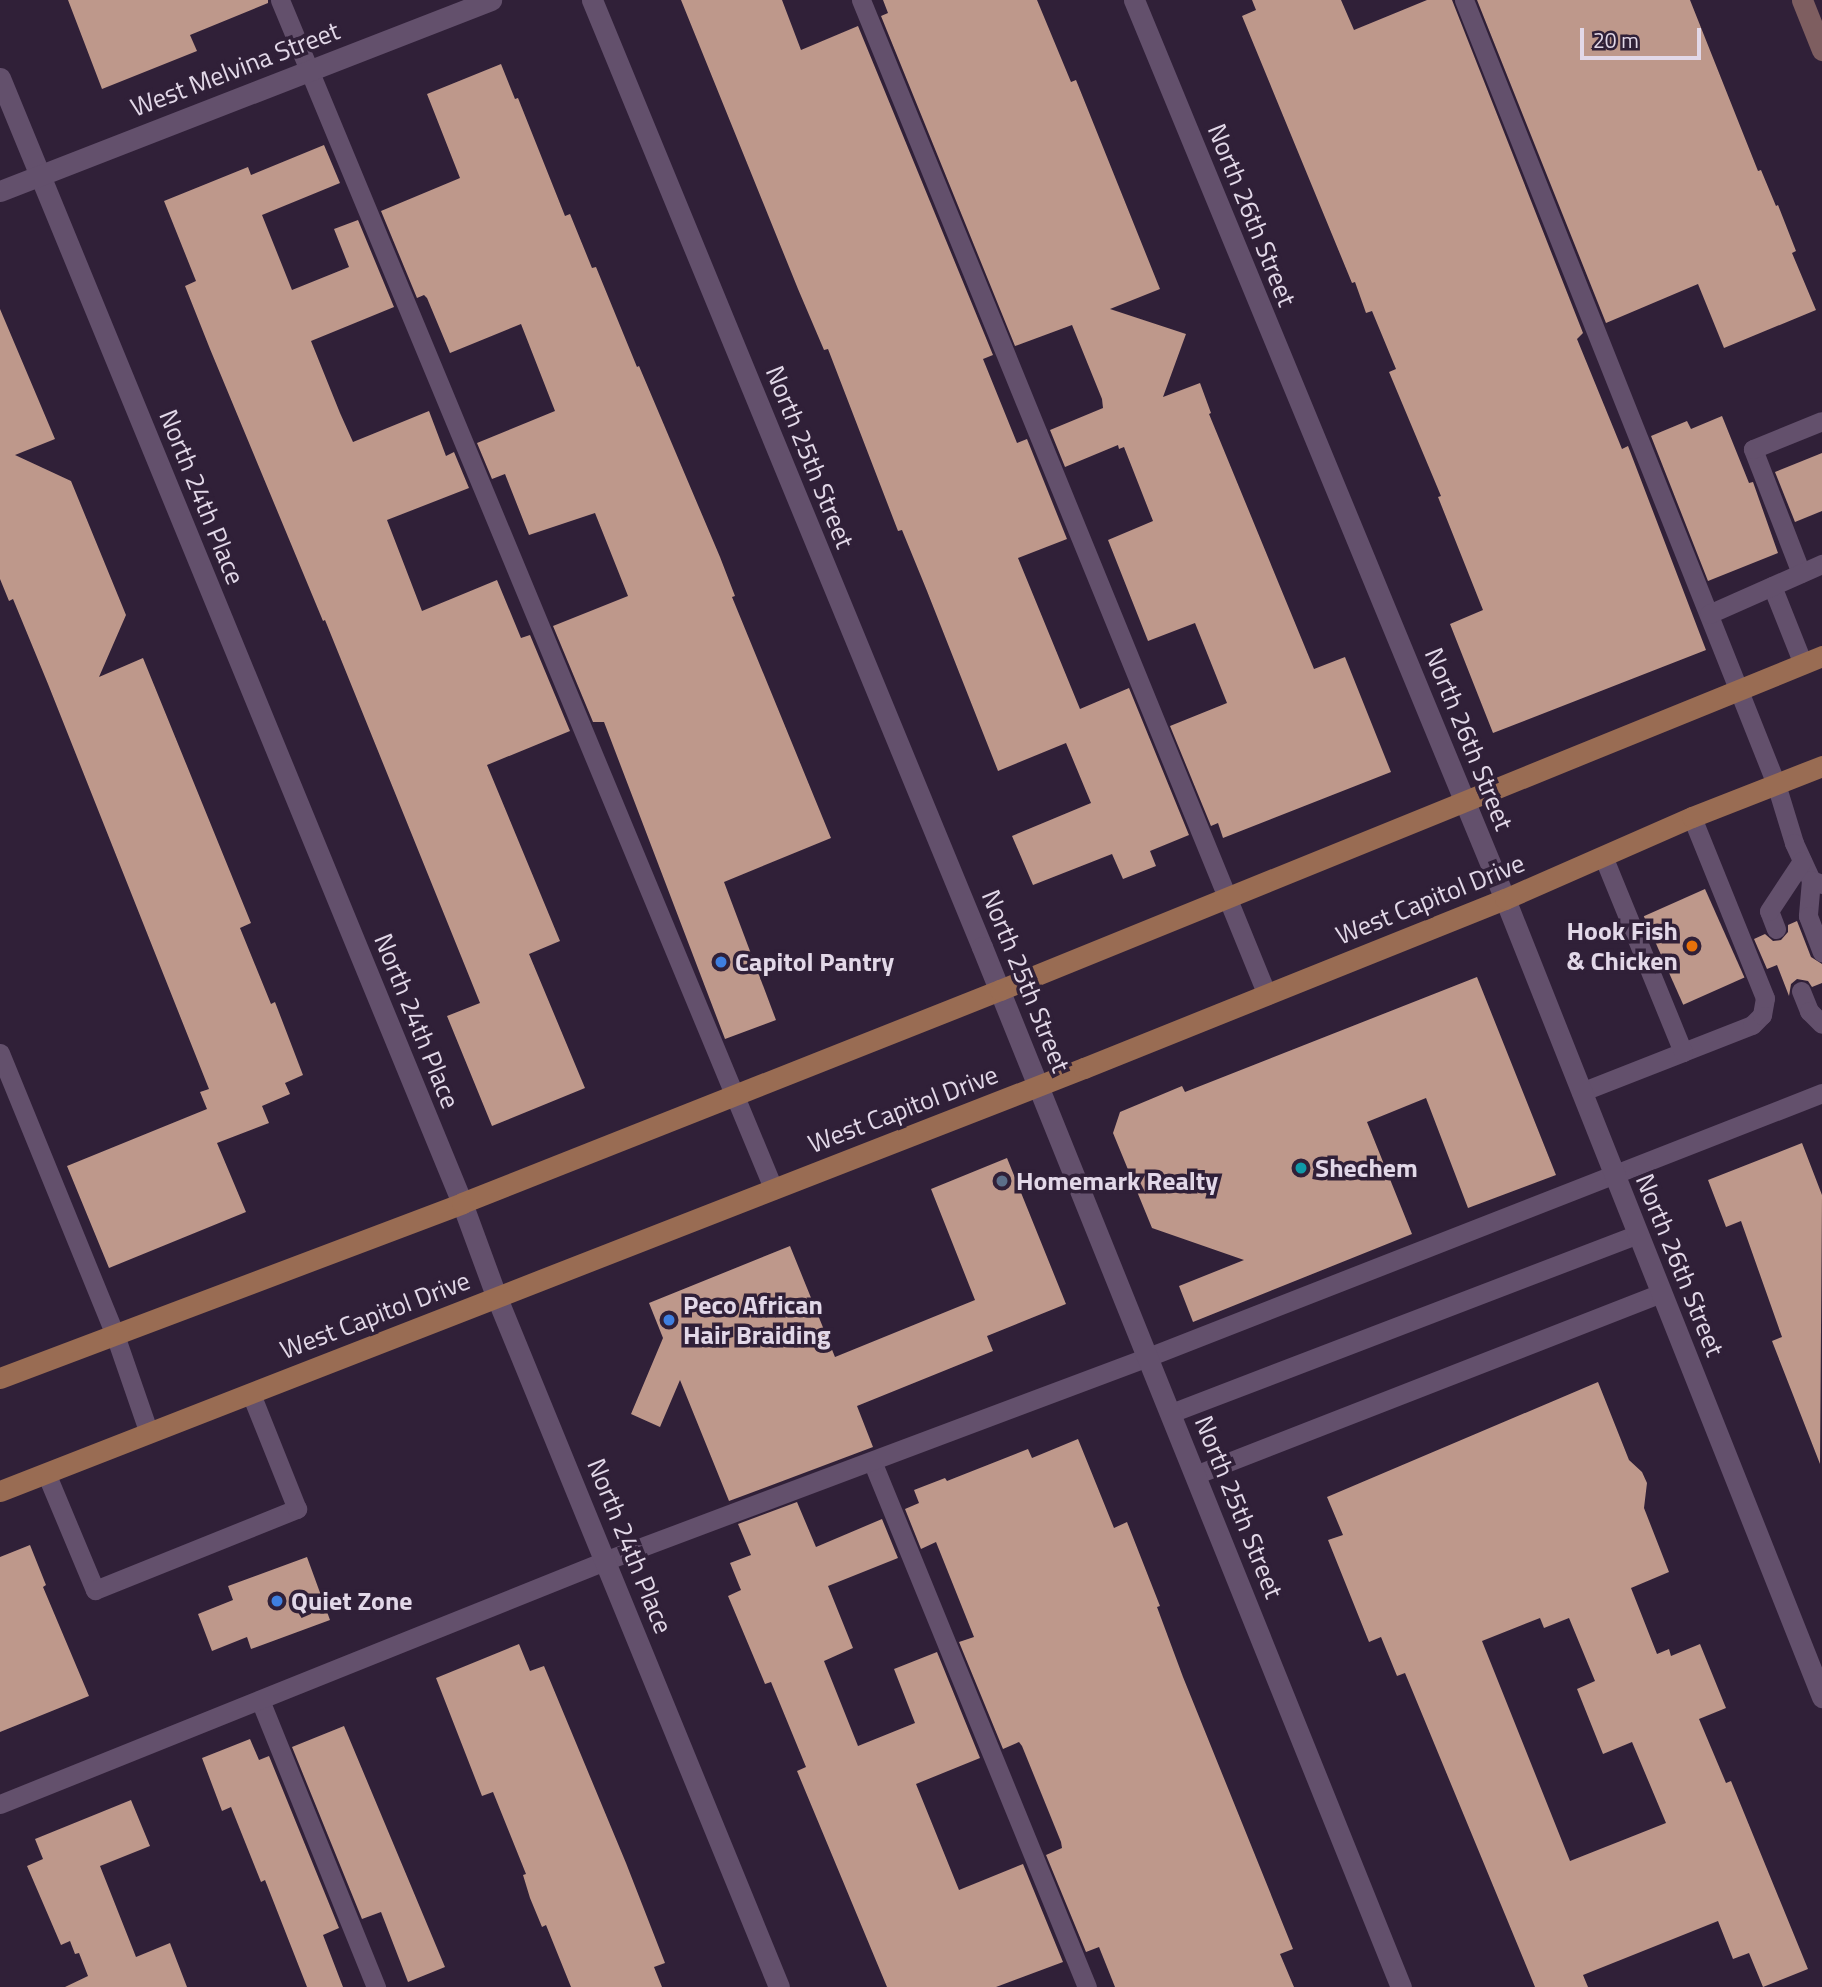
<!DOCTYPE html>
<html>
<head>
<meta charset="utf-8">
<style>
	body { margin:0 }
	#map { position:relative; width:1822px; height:1987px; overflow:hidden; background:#302038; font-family:"Titillium Web",sans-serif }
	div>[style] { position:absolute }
	.building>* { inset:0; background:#be988b; transform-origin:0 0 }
	.service>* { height:19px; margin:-9.5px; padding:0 9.5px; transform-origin:9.5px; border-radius:9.5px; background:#63506c }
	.minor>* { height:21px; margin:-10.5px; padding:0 10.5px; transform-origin:10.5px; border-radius:10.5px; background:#63506c }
	.secondary>* { height:21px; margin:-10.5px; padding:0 10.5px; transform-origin:10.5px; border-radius:10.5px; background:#7e5e60 }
	.primary>* { height:21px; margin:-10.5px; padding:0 10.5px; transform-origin:10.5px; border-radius:10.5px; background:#996c53 }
	.dots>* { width:19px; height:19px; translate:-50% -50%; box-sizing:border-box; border:4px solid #302038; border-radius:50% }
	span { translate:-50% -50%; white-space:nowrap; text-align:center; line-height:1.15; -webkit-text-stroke:7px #302038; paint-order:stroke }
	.street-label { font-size:26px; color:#e2d8e8 }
	.poi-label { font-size:26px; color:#e2d8e8; font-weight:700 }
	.right { translate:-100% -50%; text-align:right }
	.left { translate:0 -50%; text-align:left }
	.scale { position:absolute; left:1580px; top:28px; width:121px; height:32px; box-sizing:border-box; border:4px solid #e2d8e8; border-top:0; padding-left:9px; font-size:21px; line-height:24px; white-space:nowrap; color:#e2d8e8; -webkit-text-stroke:5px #302038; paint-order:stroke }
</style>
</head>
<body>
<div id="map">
	<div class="building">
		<div style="clip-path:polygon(68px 0,268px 0,268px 3px,190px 35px,197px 51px,102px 89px)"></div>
		<div style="clip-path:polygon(681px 0,782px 0,801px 50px,858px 26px,993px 355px,983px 359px,1017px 443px,1027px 439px,1067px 539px,1018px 558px,1080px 709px,1129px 688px,1189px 835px,1150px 851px,1156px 866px,1123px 879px,1112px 854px,1033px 885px,1012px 836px,1091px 803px,1066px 743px,998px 771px,927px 591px,902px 530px,898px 531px,828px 349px,824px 350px,798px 289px)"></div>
		<div style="clip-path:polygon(883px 0,1037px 0,1071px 82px,1076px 80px,1160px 289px,1110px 309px,1186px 334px,1163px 397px,1200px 383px,1211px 413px,1209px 414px,1314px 669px,1345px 657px,1391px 772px,1223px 838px,1218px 823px,1211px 826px,1170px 726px,1227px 703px,1195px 623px,1148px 641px,1108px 540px,1153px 521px,1124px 447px,1119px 449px,1118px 445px,1065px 467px,1050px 430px,1103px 408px,1102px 399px,1072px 325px,1015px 346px,881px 16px,888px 13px)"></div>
		<div style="clip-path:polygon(1252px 0,1341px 0,1354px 30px,1427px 0,1452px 0,1583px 333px,1577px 339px,1622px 449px,1628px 446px,1706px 650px,1493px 733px,1450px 624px,1483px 610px,1438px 497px,1441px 496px,1389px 372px,1396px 369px,1372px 311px,1366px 313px,1355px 282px,1352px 283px,1242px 16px,1256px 10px)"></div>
		<div style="clip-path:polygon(1477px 0,1690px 0,1758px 171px,1761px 170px,1776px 206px,1778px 205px,1796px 251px,1792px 253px,1816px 310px,1724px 348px,1698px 284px,1606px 323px)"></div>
		<div style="clip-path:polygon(501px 64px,515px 99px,518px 98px,565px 216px,570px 214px,592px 268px,596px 267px,637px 367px,639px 366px,720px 557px,735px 596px,732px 597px,831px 838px,724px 882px,776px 1020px,725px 1039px,604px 722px,593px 722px,553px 626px,628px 596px,595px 513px,529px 535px,505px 474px,492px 479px,477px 443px,555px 411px,521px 324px,450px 353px,427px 298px,424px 295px,417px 298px,381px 211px,460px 178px,427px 94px)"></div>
		<div style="clip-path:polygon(324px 145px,340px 183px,262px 215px,292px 290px,349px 267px,334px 229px,358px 220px,394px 307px,311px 341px,340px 413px,353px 442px,429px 411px,446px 456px,454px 452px,469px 488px,387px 520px,422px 611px,497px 580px,521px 638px,530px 635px,570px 731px,487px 765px,560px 941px,529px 954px,585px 1088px,492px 1126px,447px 1016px,480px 1003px,325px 620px,323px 621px,210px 349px,185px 286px,196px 281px,164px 201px,248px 167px,251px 175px)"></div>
		<div style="clip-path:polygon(0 309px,55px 439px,15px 455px,71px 481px,126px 615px,99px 677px,143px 658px,251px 923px,240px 928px,271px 1004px,275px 1002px,303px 1075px,285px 1083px,290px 1094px,262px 1106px,269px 1123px,217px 1143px,246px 1212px,109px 1268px,67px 1166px,207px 1109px,200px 1092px,209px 1089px,48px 684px,13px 599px,9px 601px,0 579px)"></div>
		<div style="clip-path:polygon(1722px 416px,1749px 483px,1753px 482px,1778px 553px,1708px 581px,1651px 436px,1687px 421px,1691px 429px)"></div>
		<div style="clip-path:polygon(1822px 453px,1822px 511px,1795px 522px,1775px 472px)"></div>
		<div style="left:1705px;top:889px;width:97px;height:67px;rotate:66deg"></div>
		<div style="clip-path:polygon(1797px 921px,1811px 957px,1822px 964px,1822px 983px,1812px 987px,1808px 981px,1797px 979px,1791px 984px,1789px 996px,1777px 965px,1767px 969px,1754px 939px,1765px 934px,1773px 941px,1781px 940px,1788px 932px,1788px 925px)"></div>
		<div style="clip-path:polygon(1477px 977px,1556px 1175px,1468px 1208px,1426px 1098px,1367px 1122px,1412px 1234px,1193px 1322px,1179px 1286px,1244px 1260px,1152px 1228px,1113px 1133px,1120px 1112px,1182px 1086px,1185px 1092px)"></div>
		<div style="clip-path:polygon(1802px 1143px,1822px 1195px,1820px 1464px,1772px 1341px,1782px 1337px,1741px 1221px,1726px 1227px,1708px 1180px)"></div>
		<div style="clip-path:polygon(1007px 1158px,1066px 1304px,987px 1336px,993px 1351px,857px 1406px,873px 1447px,729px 1501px,680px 1380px,660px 1427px,631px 1414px,663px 1338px,649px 1303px,790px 1246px,835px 1357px,975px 1300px,931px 1189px)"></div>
		<div style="clip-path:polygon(evenodd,1598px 1382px,1629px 1460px,1642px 1472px,1647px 1483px,1644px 1508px,1669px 1572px,1631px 1588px,1657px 1654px,1669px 1649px,1671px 1656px,1700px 1644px,1726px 1708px,1699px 1719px,1726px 1783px,1731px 1781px,1808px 1969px,1763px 1987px,1749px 1953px,1733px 1959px,1718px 1921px,1583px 1975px,1588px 1987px,1535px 1987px,1405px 1673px,1397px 1676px,1381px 1637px,1369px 1642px,1328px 1540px,1343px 1535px,1327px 1497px,1598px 1382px,1540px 1618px,1544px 1628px,1569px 1618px,1595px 1681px,1577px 1689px,1603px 1754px,1632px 1742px,1666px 1823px,1570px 1861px,1482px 1641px,1540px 1618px)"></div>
		<div style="clip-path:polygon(1078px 1439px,1114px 1528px,1127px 1522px,1160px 1606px,1157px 1607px,1183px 1677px,1293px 1949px,1280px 1954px,1294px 1987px,1115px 1987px,1099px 1947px,1086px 1952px,1046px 1855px,1062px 1848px,1061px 1842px,1022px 1746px,1019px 1742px,1003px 1749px,959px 1642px,974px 1637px,936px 1542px,921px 1549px,905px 1509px,919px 1503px,914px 1490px,945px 1478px,947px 1481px,1028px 1449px,1032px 1458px)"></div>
		<div style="clip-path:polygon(797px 1502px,816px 1547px,882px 1519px,898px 1558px,828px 1586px,853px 1648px,824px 1661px,858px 1746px,915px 1723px,894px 1669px,937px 1652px,980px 1758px,916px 1784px,959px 1890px,1023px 1864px,1063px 1962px,996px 1987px,887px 1987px,797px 1771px,806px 1767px,771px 1682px,765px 1684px,728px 1596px,741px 1590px,730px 1563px,751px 1555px,738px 1524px)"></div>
		<div style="clip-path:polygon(30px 1545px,46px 1585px,43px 1587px,89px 1696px,0 1732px,0 1557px)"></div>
		<div style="clip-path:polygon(307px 1557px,330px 1620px,251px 1649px,247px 1637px,212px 1651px,198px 1614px,233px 1600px,228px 1586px)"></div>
		<div style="clip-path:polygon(519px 1644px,530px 1671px,544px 1666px,626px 1863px,665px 1963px,654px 1967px,662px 1987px,571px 1987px,546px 1925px,542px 1927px,530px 1898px,523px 1875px,526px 1874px,493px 1792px,482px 1796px,436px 1678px)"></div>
		<div style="clip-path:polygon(344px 1726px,445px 1967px,408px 1982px,381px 1912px,362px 1919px,292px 1747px)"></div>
		<div style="clip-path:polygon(250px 1739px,259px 1760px,269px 1756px,339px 1928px,323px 1935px,343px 1987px,307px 1987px,265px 1880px,261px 1882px,231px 1807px,222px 1811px,202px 1758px)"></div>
		<div style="clip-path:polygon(131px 1800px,150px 1846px,100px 1866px,136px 1957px,170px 1943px,187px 1987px,65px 1987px,88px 1976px,79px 1953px,75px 1954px,70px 1941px,61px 1945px,27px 1866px,43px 1859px,35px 1839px)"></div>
	</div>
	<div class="service">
		<div style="left:280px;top:0;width:1288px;rotate:67.46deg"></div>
		<div style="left:861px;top:0;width:1075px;rotate:67.8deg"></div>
		<div style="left:1464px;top:0;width:744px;rotate:68.3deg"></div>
		<div style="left:1739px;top:691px;width:100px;rotate:68.3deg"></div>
		<div style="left:1776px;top:784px;width:62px;rotate:73deg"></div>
		<div style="left:1794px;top:843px;width:41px;rotate:65.3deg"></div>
		<div style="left:1811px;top:880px;width:12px;rotate:20deg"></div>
		<div style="left:1801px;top:573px;width:133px;rotate:-111.2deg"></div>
		<div style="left:1753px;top:449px;width:74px;rotate:-22.1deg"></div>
		<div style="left:1772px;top:586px;width:84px;rotate:68.3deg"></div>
		<div style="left:1709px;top:614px;width:124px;rotate:-23.9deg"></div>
		<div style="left:1811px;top:880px;width:36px;rotate:95deg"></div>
		<div style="left:1808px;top:916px;width:39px;rotate:69deg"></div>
		<div style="left:1776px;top:929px;width:19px;rotate:-111deg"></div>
		<div style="left:1769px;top:911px;width:60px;rotate:-56.6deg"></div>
		<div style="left:1801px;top:991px;width:22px;rotate:68deg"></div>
		<div style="left:1809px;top:1011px;width:18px;rotate:45deg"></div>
		<div style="left:1683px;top:1052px;width:74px;rotate:-21.4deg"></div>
		<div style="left:1752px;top:1025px;width:14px;rotate:-45deg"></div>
		<div style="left:1762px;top:1015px;width:17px;rotate:-80deg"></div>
		<div style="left:1765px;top:998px;width:195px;rotate:-112deg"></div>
		<div style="left:0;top:1053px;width:305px;rotate:67.8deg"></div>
		<div style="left:115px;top:1335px;width:104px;rotate:70.9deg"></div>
		<div style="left:1581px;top:1092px;width:110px;rotate:-21.4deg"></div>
		<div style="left:1683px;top:1052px;width:212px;rotate:-112.2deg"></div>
		<div style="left:1171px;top:1413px;width:500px;rotate:-20.97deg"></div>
		<div style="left:872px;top:1461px;width:568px;rotate:67.77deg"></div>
		<div style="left:46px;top:1473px;width:127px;rotate:67.3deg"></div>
		<div style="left:95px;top:1590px;width:218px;rotate:-21.9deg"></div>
		<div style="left:297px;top:1509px;width:124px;rotate:-111.8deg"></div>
		<div style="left:1195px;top:1475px;width:500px;rotate:-21.33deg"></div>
		<div style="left:260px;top:1700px;width:310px;rotate:68deg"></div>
		<div style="left:0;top:1804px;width:654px;rotate:-21.9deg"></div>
		<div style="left:607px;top:1560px;width:578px;rotate:-20.57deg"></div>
		<div style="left:1148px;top:1357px;width:724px;rotate:-21.39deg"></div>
	</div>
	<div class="minor">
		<div style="left:592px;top:0;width:1024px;rotate:67.62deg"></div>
		<div style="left:982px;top:947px;width:1121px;rotate:68.06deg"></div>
		<div style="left:1134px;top:0;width:973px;rotate:67.58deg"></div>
		<div style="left:1505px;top:899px;width:859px;rotate:68.33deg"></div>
		<div style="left:0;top:78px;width:1216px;rotate:67.67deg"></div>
		<div style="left:462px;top:1203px;width:101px;rotate:69.8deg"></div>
		<div style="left:497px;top:1298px;width:744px;rotate:67.74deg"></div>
		<div style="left:0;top:191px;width:527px;rotate:-21.26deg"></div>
	</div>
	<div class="secondary">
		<div style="left:1802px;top:0;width:54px;rotate:68.2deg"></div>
	</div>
	<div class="primary">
		<div style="left:0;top:1378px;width:494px;rotate:-20.7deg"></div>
		<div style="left:462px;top:1203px;width:579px;rotate:-21.6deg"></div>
		<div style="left:1000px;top:990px;width:887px;rotate:-22.11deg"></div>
		<div style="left:0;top:1491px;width:1164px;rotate:-21.32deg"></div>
		<div style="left:1084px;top:1068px;width:454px;rotate:-21.9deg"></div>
		<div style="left:1505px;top:899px;width:204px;rotate:-23.7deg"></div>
		<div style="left:1692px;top:817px;width:140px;rotate:-21.4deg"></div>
	</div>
	<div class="dots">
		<div style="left:1692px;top:946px;background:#e8710a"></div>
		<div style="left:721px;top:962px;background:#3f7fe0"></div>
		<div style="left:1301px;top:1168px;background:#0f9aa8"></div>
		<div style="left:1002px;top:1181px;background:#5c6f8a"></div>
		<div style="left:669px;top:1320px;background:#3f7fe0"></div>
		<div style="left:277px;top:1601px;background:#3f7fe0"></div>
	</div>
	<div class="street-label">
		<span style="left:235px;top:69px;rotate:-21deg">West Melvina Street</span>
		<span style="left:1252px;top:215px;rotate:68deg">North 26th Street</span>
		<span style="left:810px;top:457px;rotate:68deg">North 25th Street</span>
		<span style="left:202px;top:497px;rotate:68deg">North 24th Place</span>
		<span style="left:1469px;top:739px;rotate:68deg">North 26th Street</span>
		<span style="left:1430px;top:899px;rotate:-22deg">West Capitol Drive</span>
		<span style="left:1026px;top:981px;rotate:68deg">North 25th Street</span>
		<span style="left:417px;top:1021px;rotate:68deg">North 24th Place</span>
		<span style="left:903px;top:1109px;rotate:-21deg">West Capitol Drive</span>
		<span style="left:1680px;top:1265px;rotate:68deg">North 26th Street</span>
		<span style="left:375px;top:1315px;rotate:-21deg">West Capitol Drive</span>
		<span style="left:1239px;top:1507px;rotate:68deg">North 25th Street</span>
		<span style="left:630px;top:1546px;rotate:68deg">North 24th Place</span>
	</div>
	<div class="poi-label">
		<span class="right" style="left:1678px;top:946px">Hook Fish<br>&amp; Chicken</span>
		<span class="left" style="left:735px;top:962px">Capitol Pantry</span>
		<span class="left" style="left:1315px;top:1168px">Shechem</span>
		<span class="left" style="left:1016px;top:1181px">Homemark Realty</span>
		<span class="left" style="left:683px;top:1320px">Peco African<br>Hair Braiding</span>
		<span class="left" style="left:291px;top:1601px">Quiet Zone</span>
	</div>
	<div class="scale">20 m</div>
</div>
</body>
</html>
